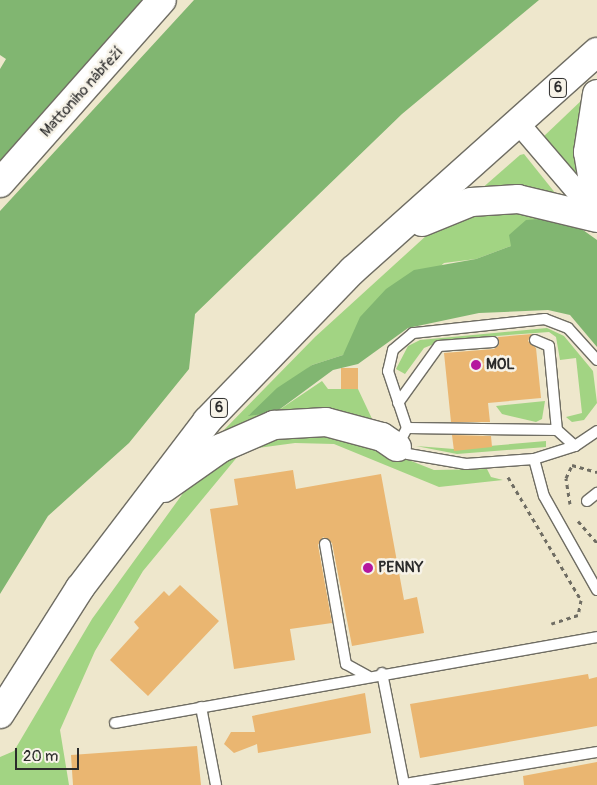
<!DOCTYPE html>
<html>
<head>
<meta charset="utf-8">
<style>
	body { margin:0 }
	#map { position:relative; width:597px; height:785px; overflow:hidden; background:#eee7cc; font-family:Pangolin,sans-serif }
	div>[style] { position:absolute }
	.green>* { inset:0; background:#a2d483 }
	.forest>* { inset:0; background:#81b671 }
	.building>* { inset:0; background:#eab671; transform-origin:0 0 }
	.path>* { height:3px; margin-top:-1.5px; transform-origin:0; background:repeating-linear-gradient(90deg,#6f6d63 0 4px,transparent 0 8px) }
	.roads { filter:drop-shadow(1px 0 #6f6d63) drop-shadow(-1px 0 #6f6d63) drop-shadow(0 1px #6f6d63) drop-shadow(0 -1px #6f6d63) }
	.service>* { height:10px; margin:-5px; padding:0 5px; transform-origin:5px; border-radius:5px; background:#fff }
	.minor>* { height:21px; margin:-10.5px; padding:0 10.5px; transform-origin:10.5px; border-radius:10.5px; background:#fff }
	.secondary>* { height:28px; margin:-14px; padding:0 14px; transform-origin:14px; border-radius:14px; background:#fff }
	.primary>* { height:28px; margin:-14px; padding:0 14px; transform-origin:14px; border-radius:14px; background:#fff }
	.dots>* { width:14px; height:14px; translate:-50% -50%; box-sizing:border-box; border:2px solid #f7f3e8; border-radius:50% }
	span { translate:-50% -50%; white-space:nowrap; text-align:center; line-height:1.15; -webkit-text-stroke:5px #f7f3e8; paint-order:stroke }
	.shield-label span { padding:1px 4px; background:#f7f3e8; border:1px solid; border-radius:4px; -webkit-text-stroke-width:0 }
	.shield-label { font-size:14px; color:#2b2b2b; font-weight:700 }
	.street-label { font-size:15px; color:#2b2b2b }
	.poi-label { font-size:15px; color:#2b2b2b; font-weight:700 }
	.left { translate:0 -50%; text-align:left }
	.scale { position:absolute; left:15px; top:748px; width:64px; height:22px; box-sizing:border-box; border:2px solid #2b2b2b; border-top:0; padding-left:6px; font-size:15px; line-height:18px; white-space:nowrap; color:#2b2b2b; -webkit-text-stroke:4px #f7f3e8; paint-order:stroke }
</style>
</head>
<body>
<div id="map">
	<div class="green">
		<div style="clip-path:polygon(584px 98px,581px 178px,542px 138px)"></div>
		<div style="clip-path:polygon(524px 154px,556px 194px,480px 190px,520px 155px)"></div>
		<div style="clip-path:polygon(489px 209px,555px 215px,511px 246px,476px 259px,444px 263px,343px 355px,312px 365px,249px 415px,276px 412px,322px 381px,328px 389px,358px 389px,374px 423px,219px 435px,315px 337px,427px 235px)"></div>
		<div style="clip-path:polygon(547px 328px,564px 336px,593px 371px,597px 403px,584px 420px,572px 422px,566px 417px,582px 413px,576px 358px,560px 360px,556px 337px,549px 332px,444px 340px,424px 348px,405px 374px,396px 369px,408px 346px,420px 340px)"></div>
		<div style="clip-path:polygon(545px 401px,542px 419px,536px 422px,502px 414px,496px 406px)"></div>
		<div style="clip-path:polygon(307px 433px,358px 440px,434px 470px,487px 469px,491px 477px,503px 480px,439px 487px,334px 444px,295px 443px,243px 450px,143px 571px,95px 651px,60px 730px,69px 785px,0 785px,0 757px,14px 751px,92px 619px,189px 485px,211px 465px,256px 442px)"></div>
		<div style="clip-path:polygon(546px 441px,546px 447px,457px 454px,416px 446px,454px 449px)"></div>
	</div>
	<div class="forest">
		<div style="clip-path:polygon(0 0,144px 0,0 162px,0 69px,6px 59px,0 55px)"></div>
		<div style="clip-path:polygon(194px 0,539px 0,402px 114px,195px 314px,189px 369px,129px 443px,48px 516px,0 594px,0 211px)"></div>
		<div style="clip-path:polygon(552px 218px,576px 225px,597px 240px,597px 347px,570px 315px,548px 310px,479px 313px,408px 328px,358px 364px,333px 370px,276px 412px,248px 416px,277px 388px,312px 365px,343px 355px,360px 317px,386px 289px,414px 270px,476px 259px,511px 246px,509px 235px,526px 220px)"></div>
	</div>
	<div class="building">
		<div style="clip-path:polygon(532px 334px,528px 341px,536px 348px,541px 398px,488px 403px,490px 422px,451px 422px,444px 353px,494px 349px,499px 345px,498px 337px)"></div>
		<div style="left:341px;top:368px;width:17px;height:21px"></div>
		<div style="clip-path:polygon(452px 435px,491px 436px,492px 447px,454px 451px)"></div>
		<div style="clip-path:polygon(293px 470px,296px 489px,381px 474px,404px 600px,417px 597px,424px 633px,352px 646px,332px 543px,323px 537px,318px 545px,332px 623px,290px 629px,295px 660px,234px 669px,210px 509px,238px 505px,234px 479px)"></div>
		<div style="clip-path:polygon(180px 585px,219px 621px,148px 696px,110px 660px,139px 628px,134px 622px,164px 591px,169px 596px)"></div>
		<div style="clip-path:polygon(588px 674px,589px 679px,597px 677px,597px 726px,420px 758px,410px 704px)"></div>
		<div style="clip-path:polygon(365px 693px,371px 733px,258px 753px,257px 744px,234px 753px,224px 744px,231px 732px,255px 732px,252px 716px)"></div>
		<div style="clip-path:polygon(197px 746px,201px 785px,73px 785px,71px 755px)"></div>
		<div style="clip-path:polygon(597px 762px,597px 785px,524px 785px,523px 776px)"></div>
	</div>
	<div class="path">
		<div style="left:508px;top:477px;width:143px;rotate:59.3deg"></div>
		<div style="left:581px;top:600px;width:15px;rotate:101deg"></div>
		<div style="left:578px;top:615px;width:28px;rotate:162deg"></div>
		<div style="left:570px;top:504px;width:26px;rotate:-99deg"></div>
		<div style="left:566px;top:478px;width:14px;rotate:-65deg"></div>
		<div style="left:572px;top:465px;width:26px;rotate:16deg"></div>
		<div style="left:578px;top:521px;width:29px;rotate:49deg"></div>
	</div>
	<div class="roads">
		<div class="service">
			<div style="left:535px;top:340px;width:15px;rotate:23deg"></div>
			<div style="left:549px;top:346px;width:84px;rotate:84.6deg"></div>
			<div style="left:597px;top:360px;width:43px;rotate:-132.2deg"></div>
			<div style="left:568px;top:328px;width:25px;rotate:-159deg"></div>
			<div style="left:545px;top:319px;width:133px;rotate:173.9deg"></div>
			<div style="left:413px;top:333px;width:26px;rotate:140deg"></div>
			<div style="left:393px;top:350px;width:22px;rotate:103deg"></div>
			<div style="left:388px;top:371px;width:60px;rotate:71.6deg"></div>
			<div style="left:407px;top:428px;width:21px;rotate:118deg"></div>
			<div style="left:397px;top:447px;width:13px;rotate:32deg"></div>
			<div style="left:408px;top:454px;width:59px;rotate:9.8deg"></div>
			<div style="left:466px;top:464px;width:68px;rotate:-4.2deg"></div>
			<div style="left:534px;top:459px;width:43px;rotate:-17.6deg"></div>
			<div style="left:575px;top:446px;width:27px;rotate:-34deg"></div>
			<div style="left:398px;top:403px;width:70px;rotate:-54.3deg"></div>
			<div style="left:439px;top:346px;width:54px;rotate:-4.2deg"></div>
			<div style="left:407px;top:428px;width:150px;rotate:0.8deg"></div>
			<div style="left:557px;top:430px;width:24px;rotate:42deg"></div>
			<div style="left:534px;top:459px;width:38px;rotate:75deg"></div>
			<div style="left:544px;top:496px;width:108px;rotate:60.6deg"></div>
			<div style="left:587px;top:501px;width:13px;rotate:-39deg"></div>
			<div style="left:325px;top:544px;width:122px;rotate:80.1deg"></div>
			<div style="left:346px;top:664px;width:25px;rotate:29deg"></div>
			<div style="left:382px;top:673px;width:113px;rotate:78.8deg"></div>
			<div style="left:404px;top:784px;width:196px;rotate:-9.4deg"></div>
			<div style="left:201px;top:707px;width:79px;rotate:79.1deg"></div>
			<div style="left:115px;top:723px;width:490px;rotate:-10.1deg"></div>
		</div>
		<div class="minor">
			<div style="left:519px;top:124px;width:120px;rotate:49.4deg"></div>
		</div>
		<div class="secondary">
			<div style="left:0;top:183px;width:244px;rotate:-48.5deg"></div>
		</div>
		<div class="primary">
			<div style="left:597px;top:94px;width:59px;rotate:98.8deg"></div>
			<div style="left:588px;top:152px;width:54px;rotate:80.4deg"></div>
			<div style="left:422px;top:222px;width:53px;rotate:-22.2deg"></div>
			<div style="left:471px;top:202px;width:47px;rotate:-3.7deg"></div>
			<div style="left:518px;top:199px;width:81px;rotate:13.5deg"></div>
			<div style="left:164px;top:488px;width:70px;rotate:-35.1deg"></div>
			<div style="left:221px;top:448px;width:58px;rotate:-23.5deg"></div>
			<div style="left:274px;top:425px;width:52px;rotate:-3.3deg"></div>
			<div style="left:326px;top:422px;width:58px;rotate:15deg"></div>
			<div style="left:382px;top:437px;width:18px;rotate:34deg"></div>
			<div style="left:0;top:714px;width:149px;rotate:-57.6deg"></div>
			<div style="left:80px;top:588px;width:210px;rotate:-52.7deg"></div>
			<div style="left:207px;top:421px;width:210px;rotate:-46deg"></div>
			<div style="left:353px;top:270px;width:327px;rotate:-41.8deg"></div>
		</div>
	</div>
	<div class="dots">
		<div style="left:476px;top:365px;background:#b5179e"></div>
		<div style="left:368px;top:568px;background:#b5179e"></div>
	</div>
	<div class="shield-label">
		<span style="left:558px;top:88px">6</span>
		<span style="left:219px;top:408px">6</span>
	</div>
	<div class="street-label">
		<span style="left:82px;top:92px;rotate:-48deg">Mattoniho nábřeží</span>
	</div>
	<div class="poi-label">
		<span class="left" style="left:486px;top:365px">MOL</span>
		<span class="left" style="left:378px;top:568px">PENNY</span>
	</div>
	<div class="scale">20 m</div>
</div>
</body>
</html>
